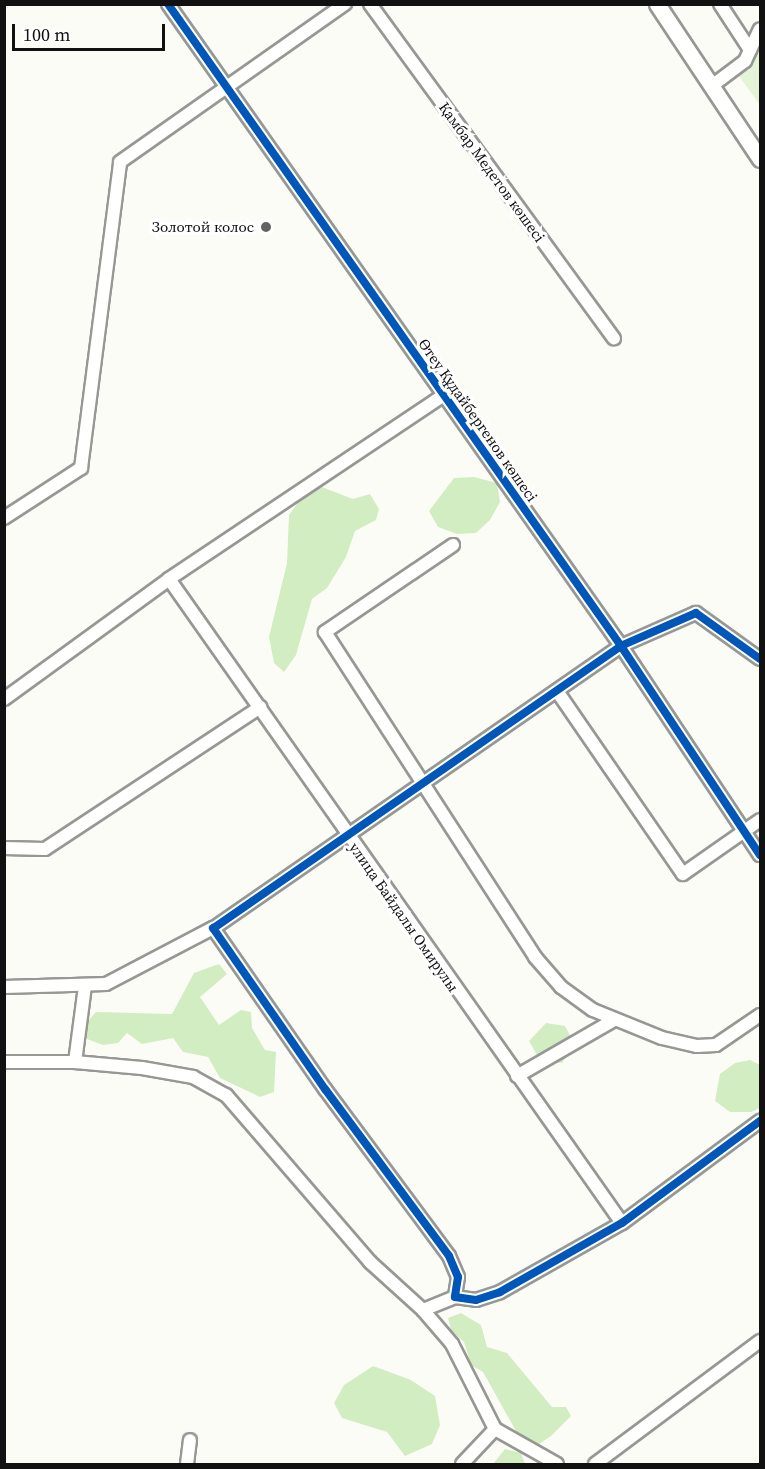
<!DOCTYPE html>
<html>
<head>
<meta charset="utf-8">
<style>
	body { margin:0 }
	#map { position:relative; width:765px; height:1469px; overflow:hidden; background:#fcfcf7; font-family:"Source Serif 4",serif }
	div>[style] { position:absolute }
	.green>* { inset:0; background:#e4f4d5 }
	.forest>* { inset:0; background:#d3edc2 }
	.roads { filter:drop-shadow(2px 0 #979795) drop-shadow(-2px 0 #979795) drop-shadow(0 2px #979795) drop-shadow(0 -2px #979795) }
	.minor>* { height:12px; margin:-6px; padding:0 6px; transform-origin:6px; border-radius:6px; background:#fffffe }
	.tertiary>* { height:15px; margin:-7.5px; padding:0 7.5px; transform-origin:7.5px; border-radius:7.5px; background:#fffffe }
	.cycleway>* { height:8px; margin:-4px; padding:0 4px; transform-origin:4px; border-radius:4px; background:#0057b8 }
	.dots>* { width:16px; height:16px; translate:-50% -50%; box-sizing:border-box; border:3px solid #fff; border-radius:50% }
	span { translate:-50% -50%; white-space:nowrap; text-align:center; line-height:1.15; -webkit-text-stroke:6px #fff; paint-order:stroke }
	.street-label { font-size:15px; color:#111 }
	.poi-label { font-size:15px; color:#111 }
	.right { translate:-100% -50%; text-align:right }
	.frame { position:absolute; inset:0; border:6px solid #111; pointer-events:none }
	.scale { position:absolute; left:12px; top:24px; width:153px; height:27px; box-sizing:border-box; border:3px solid #111; border-top:0; padding-left:8px; font-size:18px; line-height:21px; white-space:nowrap; color:#111; -webkit-text-stroke:4px #fff; paint-order:stroke }
</style>
</head>
<body>
<div id="map">
	<div class="green">
		<div style="clip-path:polygon(760px 30px,760px 105px,734px 69px)"></div>
	</div>
	<div class="forest">
		<div style="clip-path:polygon(474px 477px,497px 483px,500px 502px,490px 520px,476px 533px,457px 534px,438px 527px,429px 511px,454px 478px)"></div>
		<div style="clip-path:polygon(322px 487px,353px 499px,370px 494px,379px 509px,376px 520px,355px 531px,346px 557px,327px 588px,312px 599px,296px 655px,284px 672px,274px 663px,269px 637px,287px 563px,289px 515px,304px 494px)"></div>
		<div style="clip-path:polygon(219px 964px,227px 974px,200px 997px,219px 1025px,241px 1010px,251px 1012px,252px 1028px,265px 1050px,276px 1052px,274px 1092px,260px 1097px,220px 1078px,208px 1057px,183px 1052px,173px 1038px,142px 1044px,127px 1033px,118px 1043px,103px 1045px,87px 1039px,87px 1022px,96px 1012px,172px 1014px,194px 973px)"></div>
		<div style="clip-path:polygon(546px 1023px,565px 1026px,575px 1045px,562px 1063px,541px 1062px,529px 1041px)"></div>
		<div style="clip-path:polygon(750px 1060px,760px 1065px,760px 1108px,751px 1112px,730px 1112px,715px 1101px,720px 1074px,735px 1063px)"></div>
		<div style="clip-path:polygon(461px 1313px,481px 1325px,487px 1347px,507px 1353px,552px 1407px,566px 1407px,571px 1416px,551px 1436px,536px 1446px,517px 1433px,483px 1372px,471px 1365px,464px 1342px,451px 1330px,448px 1318px)"></div>
		<div style="clip-path:polygon(373px 1366px,411px 1380px,435px 1396px,440px 1425px,432px 1444px,405px 1456px,387px 1432px,342px 1418px,334px 1403px,344px 1385px)"></div>
		<div style="clip-path:polygon(505px 1449px,521px 1453px,525px 1464px,493px 1464px)"></div>
	</div>
	<div class="roads">
		<div class="minor">
			<div style="left:168px;top:4px;width:786px;rotate:54.79deg"></div>
			<div style="left:621px;top:646px;width:251px;rotate:56.4deg"></div>
			<div style="left:370px;top:4px;width:414px;rotate:53.9deg"></div>
			<div style="left:720px;top:4px;width:55px;rotate:56.9deg"></div>
			<div style="left:713px;top:85px;width:40px;rotate:-37deg"></div>
			<div style="left:745px;top:61px;width:35px;rotate:-65deg"></div>
			<div style="left:4px;top:518px;width:92px;rotate:-33deg"></div>
			<div style="left:81px;top:468px;width:308px;rotate:-82.7deg"></div>
			<div style="left:120px;top:162px;width:275px;rotate:-35.1deg"></div>
			<div style="left:453px;top:545px;width:155px;rotate:145.8deg"></div>
			<div style="left:325px;top:632px;width:387px;rotate:57.1deg"></div>
			<div style="left:535px;top:957px;width:40px;rotate:49deg"></div>
			<div style="left:561px;top:987px;width:39px;rotate:36deg"></div>
			<div style="left:593px;top:1010px;width:74px;rotate:22.1deg"></div>
			<div style="left:662px;top:1038px;width:36px;rotate:13deg"></div>
			<div style="left:697px;top:1046px;width:19px;rotate:-3deg"></div>
			<div style="left:716px;top:1045px;width:53px;rotate:-34.3deg"></div>
			<div style="left:169px;top:579px;width:787px;rotate:54.88deg"></div>
			<div style="left:760px;top:659px;width:79px;rotate:-144.3deg"></div>
			<div style="left:696px;top:613px;width:82px;rotate:156.3deg"></div>
			<div style="left:621px;top:646px;width:496px;rotate:145.3deg"></div>
			<div style="left:213px;top:928px;width:196px;rotate:55.2deg"></div>
			<div style="left:325px;top:1089px;width:208px;rotate:53.4deg"></div>
			<div style="left:449px;top:1256px;width:23px;rotate:67deg"></div>
			<div style="left:458px;top:1277px;width:20px;rotate:99deg"></div>
			<div style="left:455px;top:1297px;width:21px;rotate:8deg"></div>
			<div style="left:476px;top:1300px;width:25px;rotate:-18deg"></div>
			<div style="left:500px;top:1292px;width:140px;rotate:-29.5deg"></div>
			<div style="left:622px;top:1223px;width:172px;rotate:-36.5deg"></div>
			<div style="left:557px;top:691px;width:222px;rotate:55.5deg"></div>
			<div style="left:683px;top:874px;width:94px;rotate:-35deg"></div>
			<div style="left:4px;top:699px;width:204px;rotate:-36deg"></div>
			<div style="left:169px;top:579px;width:332px;rotate:-33.8deg"></div>
			<div style="left:4px;top:848px;width:41px;rotate:1.4deg"></div>
			<div style="left:45px;top:849px;width:258px;rotate:-33.4deg"></div>
			<div style="left:4px;top:987px;width:102px;rotate:-1.7deg"></div>
			<div style="left:106px;top:984px;width:121px;rotate:-27.6deg"></div>
			<div style="left:4px;top:1062px;width:71px"></div>
			<div style="left:75px;top:1062px;width:67px;rotate:5.1deg"></div>
			<div style="left:142px;top:1068px;width:52px;rotate:10deg"></div>
			<div style="left:193px;top:1077px;width:38px;rotate:29deg"></div>
			<div style="left:226px;top:1095px;width:221px;rotate:49.2deg"></div>
			<div style="left:370px;top:1262px;width:72px;rotate:42.2deg"></div>
			<div style="left:423px;top:1310px;width:45px;rotate:49.5deg"></div>
			<div style="left:452px;top:1344px;width:95px;rotate:63.2deg"></div>
			<div style="left:495px;top:1429px;width:48px;rotate:133.3deg"></div>
			<div style="left:75px;top:1062px;width:77px;rotate:-82.5deg"></div>
			<div style="left:517px;top:1076px;width:112px;rotate:-30deg"></div>
			<div style="left:423px;top:1310px;width:35px;rotate:-22deg"></div>
			<div style="left:495px;top:1429px;width:71px;rotate:29.4deg"></div>
			<div style="left:187px;top:1464px;width:24px;rotate:-83deg"></div>
			<div style="left:595px;top:1464px;width:206px;rotate:-36.7deg"></div>
		</div>
		<div class="tertiary">
			<div style="left:657px;top:4px;width:186px;rotate:56.4deg"></div>
		</div>
	</div>
	<div class="cycleway">
		<div style="left:168px;top:4px;width:786px;rotate:54.79deg"></div>
		<div style="left:621px;top:646px;width:251px;rotate:56.4deg"></div>
		<div style="left:760px;top:659px;width:79px;rotate:-144.3deg"></div>
		<div style="left:696px;top:613px;width:82px;rotate:156.3deg"></div>
		<div style="left:621px;top:646px;width:496px;rotate:145.3deg"></div>
		<div style="left:213px;top:928px;width:196px;rotate:55.2deg"></div>
		<div style="left:325px;top:1089px;width:208px;rotate:53.4deg"></div>
		<div style="left:449px;top:1256px;width:23px;rotate:67deg"></div>
		<div style="left:458px;top:1277px;width:20px;rotate:99deg"></div>
		<div style="left:455px;top:1297px;width:21px;rotate:8deg"></div>
		<div style="left:476px;top:1300px;width:25px;rotate:-18deg"></div>
		<div style="left:500px;top:1292px;width:140px;rotate:-29.5deg"></div>
		<div style="left:622px;top:1223px;width:172px;rotate:-36.5deg"></div>
	</div>
	<div class="dots">
		<div style="left:266px;top:227px;background:#636362"></div>
	</div>
	<div class="street-label">
		<span style="left:492px;top:172px;rotate:54deg">Қамбар Медетов көшесі</span>
		<span style="left:478px;top:420px;rotate:55deg">Өтеу Құдайбергенов көшесі</span>
		<span style="left:404px;top:917px;rotate:55deg">улица Байдалы Омирулы</span>
	</div>
	<div class="poi-label">
		<span class="right" style="left:254px;top:227px">Золотой колос</span>
	</div>
	<div class="frame"></div>
	<div class="scale">100 m</div>
</div>
</body>
</html>
